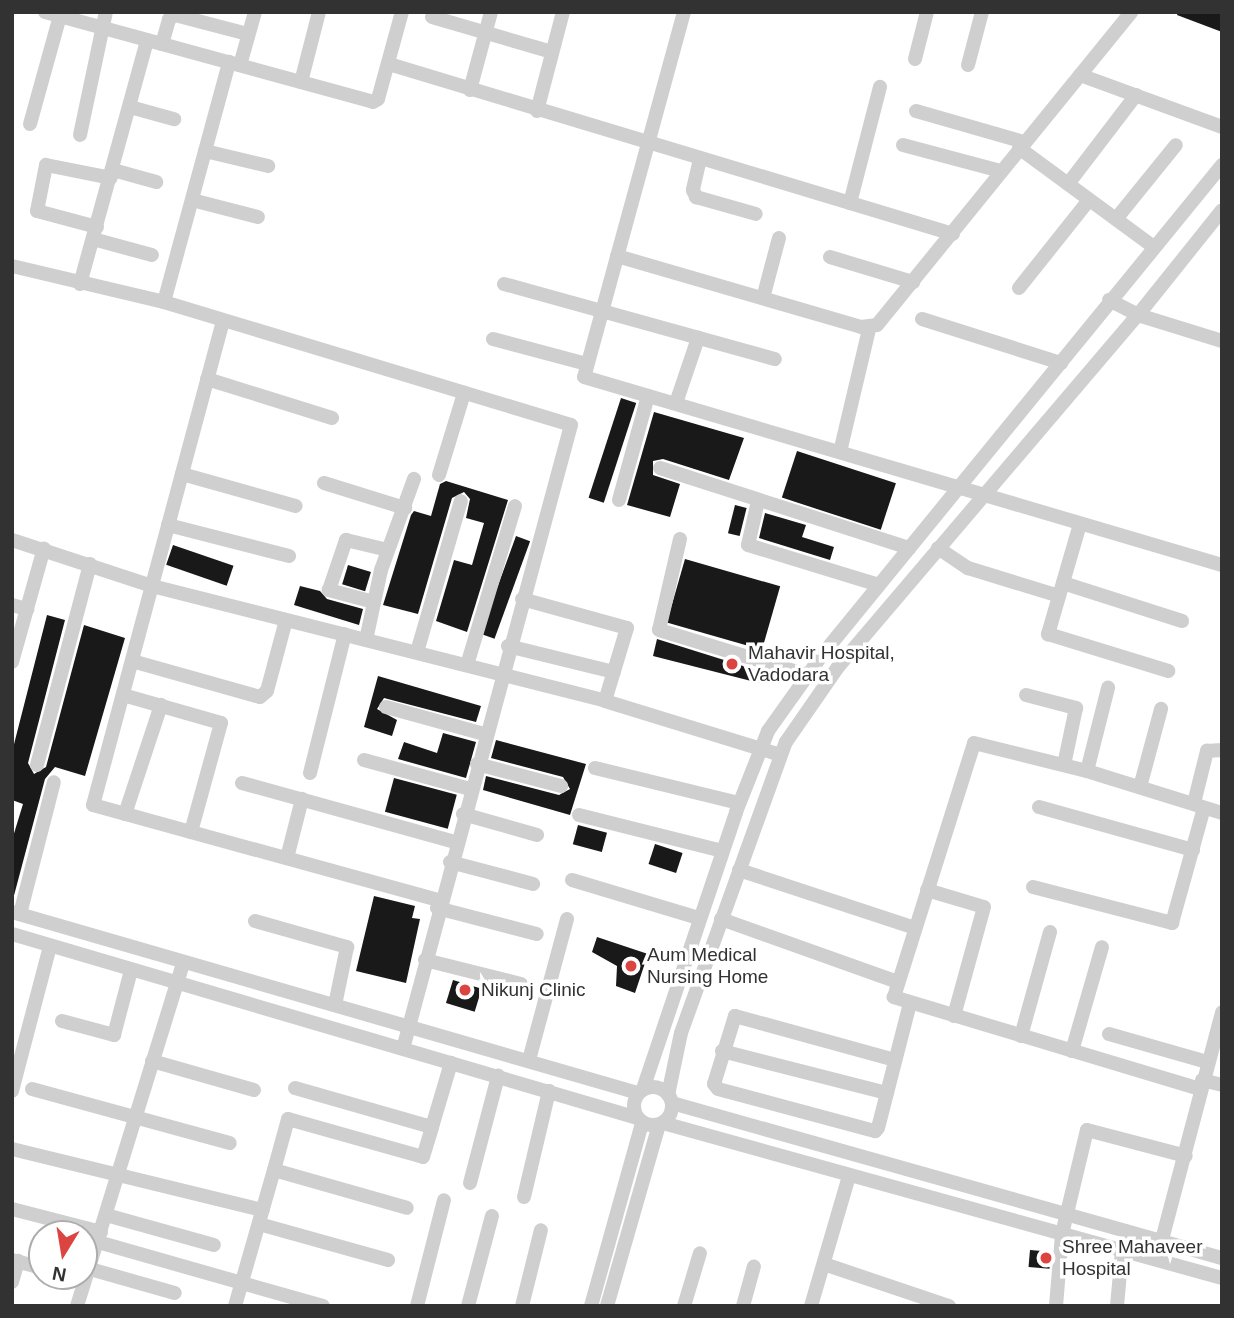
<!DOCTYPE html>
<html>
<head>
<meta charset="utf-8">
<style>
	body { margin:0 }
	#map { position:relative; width:1234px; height:1318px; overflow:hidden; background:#fff; font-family:Arial,sans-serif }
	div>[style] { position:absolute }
	.building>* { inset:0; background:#191919; transform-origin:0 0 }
	.minor>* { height:14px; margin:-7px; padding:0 7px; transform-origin:7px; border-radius:7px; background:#cfcfcf }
	.minor>.ring { margin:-7px; padding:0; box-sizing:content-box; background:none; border:14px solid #cfcfcf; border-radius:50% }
	.dots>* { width:19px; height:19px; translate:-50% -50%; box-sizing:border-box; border:4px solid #fff; border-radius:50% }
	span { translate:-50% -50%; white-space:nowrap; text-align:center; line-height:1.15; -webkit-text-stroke:7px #fff; paint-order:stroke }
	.poi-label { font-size:19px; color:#323232 }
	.left { translate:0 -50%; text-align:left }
	.frame { position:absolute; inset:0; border:14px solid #323232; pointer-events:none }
	.north { position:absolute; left:28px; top:1220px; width:70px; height:70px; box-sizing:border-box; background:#fff; border:2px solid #adadad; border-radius:50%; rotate:191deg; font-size:19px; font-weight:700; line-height:28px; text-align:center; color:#323232 }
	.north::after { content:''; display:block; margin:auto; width:24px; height:32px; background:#dc4440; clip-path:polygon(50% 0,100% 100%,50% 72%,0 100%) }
</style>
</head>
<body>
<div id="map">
	<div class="building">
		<div style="clip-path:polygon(1178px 12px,1222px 12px,1222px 32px,1177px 15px)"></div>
		<div style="left:621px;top:398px;width:16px;height:105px;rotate:18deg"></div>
		<div style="clip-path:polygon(654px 412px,744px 438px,729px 480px,663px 459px,653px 461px,653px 475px,680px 484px,670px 517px,627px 505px)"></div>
		<div style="left:797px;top:451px;width:104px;height:49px;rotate:18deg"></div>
		<div style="clip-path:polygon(446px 481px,508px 500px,467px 632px,436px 621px,454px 560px,472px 565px,484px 523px,466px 518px,470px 499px,464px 492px,452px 498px,418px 614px,383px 605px,411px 515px,414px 511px,431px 516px,440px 484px)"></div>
		<div style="left:735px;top:505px;width:12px;height:29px;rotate:14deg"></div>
		<div style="clip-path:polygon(765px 513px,806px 525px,802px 537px,834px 547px,830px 560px,759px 538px)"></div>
		<div style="left:516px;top:536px;width:15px;height:104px;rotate:20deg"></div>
		<div style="left:173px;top:545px;width:64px;height:21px;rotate:19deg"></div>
		<div style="left:685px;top:559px;width:99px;height:66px;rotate:16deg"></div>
		<div style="left:348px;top:565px;width:24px;height:20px;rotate:17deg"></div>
		<div style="clip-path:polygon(300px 586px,320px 591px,327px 599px,363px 609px,359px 625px,294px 605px)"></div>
		<div style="clip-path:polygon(47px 615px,65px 620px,28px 763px,34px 774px,46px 767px,84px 625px,125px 638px,85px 776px,55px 767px,45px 779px,12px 903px,12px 840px,23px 804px,12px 800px,12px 752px)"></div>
		<div style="clip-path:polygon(657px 639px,766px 673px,763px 684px,653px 656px)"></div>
		<div style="clip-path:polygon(378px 676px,481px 706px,476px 722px,384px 698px,377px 709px,397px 720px,392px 736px,364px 727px)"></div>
		<div style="clip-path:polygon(443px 733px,476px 742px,466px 778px,398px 759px,404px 742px,437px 753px)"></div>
		<div style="clip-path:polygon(496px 740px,586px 764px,570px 815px,483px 790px,486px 776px,559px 795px,570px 789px,563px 777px,491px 758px)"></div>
		<div style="left:394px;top:778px;width:65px;height:35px;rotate:15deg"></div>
		<div style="left:578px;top:825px;width:30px;height:20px;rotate:15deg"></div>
		<div style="left:655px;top:844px;width:29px;height:21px;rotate:18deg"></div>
		<div style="clip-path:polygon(374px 896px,415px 906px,412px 918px,420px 919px,406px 983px,356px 971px)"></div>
		<div style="clip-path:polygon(597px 937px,648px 954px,635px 993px,616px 986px,617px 966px,592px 952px)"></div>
		<div style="left:453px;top:980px;width:30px;height:24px;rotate:17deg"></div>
		<div style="left:1030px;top:1250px;width:21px;height:17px;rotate:5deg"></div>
	</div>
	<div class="minor">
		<div style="left:45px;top:12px;width:340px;rotate:15.3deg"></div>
		<div style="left:373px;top:102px;width:6px;rotate:-31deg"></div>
		<div style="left:378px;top:99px;width:90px;rotate:-74.6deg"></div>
		<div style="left:684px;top:12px;width:378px;rotate:105.3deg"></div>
		<div style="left:584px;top:377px;width:665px;rotate:16.42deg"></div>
		<div style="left:432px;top:17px;width:125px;rotate:16.3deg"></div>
		<div style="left:162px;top:44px;width:26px;rotate:-74deg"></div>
		<div style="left:169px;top:19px;width:7px;rotate:-34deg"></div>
		<div style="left:175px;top:15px;width:75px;rotate:14.6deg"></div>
		<div style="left:915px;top:59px;width:49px;rotate:-75.7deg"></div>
		<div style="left:389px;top:64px;width:589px;rotate:16.77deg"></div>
		<div style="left:240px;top:65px;width:55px;rotate:-74.2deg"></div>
		<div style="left:968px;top:65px;width:55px;rotate:-75.2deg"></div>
		<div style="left:1080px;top:75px;width:151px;rotate:20.1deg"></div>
		<div style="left:301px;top:82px;width:72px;rotate:-75.6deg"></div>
		<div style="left:470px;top:90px;width:81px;rotate:-74.9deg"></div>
		<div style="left:130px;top:107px;width:46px;rotate:15.3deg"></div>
		<div style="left:537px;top:111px;width:102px;rotate:-75.3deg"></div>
		<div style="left:916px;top:111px;width:112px;rotate:16deg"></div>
		<div style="left:30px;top:124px;width:112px;rotate:-74.5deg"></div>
		<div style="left:80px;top:135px;width:126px;rotate:-78.1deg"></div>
		<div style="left:903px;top:145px;width:101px;rotate:14.9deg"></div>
		<div style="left:1019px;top:148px;width:167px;rotate:36.3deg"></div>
		<div style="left:205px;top:151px;width:65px;rotate:13.4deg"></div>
		<div style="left:700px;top:159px;width:32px;rotate:103deg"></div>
		<div style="left:693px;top:190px;width:8px;rotate:67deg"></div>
		<div style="left:696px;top:197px;width:62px;rotate:15.8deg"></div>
		<div style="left:113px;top:170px;width:45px;rotate:15.6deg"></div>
		<div style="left:1068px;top:184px;width:112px;rotate:-52.6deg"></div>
		<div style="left:192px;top:200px;width:68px;rotate:14.4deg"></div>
		<div style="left:850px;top:203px;width:120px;rotate:-75.5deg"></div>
		<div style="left:1116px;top:219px;width:95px;rotate:-51deg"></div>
		<div style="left:97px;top:227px;width:62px;rotate:-165.1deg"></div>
		<div style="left:37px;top:211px;width:47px;rotate:-78.9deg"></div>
		<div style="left:46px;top:165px;width:66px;rotate:11.3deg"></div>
		<div style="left:93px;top:239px;width:61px;rotate:15.2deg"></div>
		<div style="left:617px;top:256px;width:254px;rotate:16.2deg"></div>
		<div style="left:861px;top:327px;width:16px;rotate:-7deg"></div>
		<div style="left:877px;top:325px;width:403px;rotate:-50.9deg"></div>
		<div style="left:830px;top:257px;width:87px;rotate:16.8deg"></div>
		<div style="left:12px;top:266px;width:156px;rotate:13.3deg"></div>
		<div style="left:164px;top:302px;width:425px;rotate:16.8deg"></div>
		<div style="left:571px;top:425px;width:646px;rotate:105.07deg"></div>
		<div style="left:80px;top:284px;width:253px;rotate:-74.6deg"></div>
		<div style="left:504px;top:284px;width:281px;rotate:15.5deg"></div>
		<div style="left:1019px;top:288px;width:112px;rotate:-51.5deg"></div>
		<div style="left:763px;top:298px;width:62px;rotate:-75.1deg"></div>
		<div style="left:1109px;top:300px;width:33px;rotate:27deg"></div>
		<div style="left:1138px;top:315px;width:88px;rotate:17.2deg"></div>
		<div style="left:164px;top:302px;width:249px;rotate:-74.8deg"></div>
		<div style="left:922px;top:319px;width:146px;rotate:17.6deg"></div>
		<div style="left:223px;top:321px;width:501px;rotate:105.03deg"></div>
		<div style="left:93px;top:805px;width:359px;rotate:15.4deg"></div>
		<div style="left:493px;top:339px;width:97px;rotate:14.9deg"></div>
		<div style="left:207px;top:379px;width:131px;rotate:17.3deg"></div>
		<div style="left:676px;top:403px;width:69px;rotate:-71.3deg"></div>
		<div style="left:840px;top:452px;width:126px;rotate:-76.7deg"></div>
		<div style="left:660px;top:468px;width:262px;rotate:17.8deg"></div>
		<div style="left:182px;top:474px;width:118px;rotate:15.7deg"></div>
		<div style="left:439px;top:475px;width:86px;rotate:-73deg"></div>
		<div style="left:324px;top:483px;width:85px;rotate:17.2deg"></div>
		<div style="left:619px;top:500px;width:108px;rotate:-74.4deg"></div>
		<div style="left:758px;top:501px;width:45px;rotate:102.8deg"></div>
		<div style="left:748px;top:545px;width:137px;rotate:17deg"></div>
		<div style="left:1080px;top:524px;width:115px;rotate:106.2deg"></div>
		<div style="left:1048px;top:634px;width:126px;rotate:17.1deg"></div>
		<div style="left:168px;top:525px;width:125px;rotate:14.4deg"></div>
		<div style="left:680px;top:539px;width:93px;rotate:103deg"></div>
		<div style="left:659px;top:630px;width:155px;rotate:16.9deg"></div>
		<div style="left:12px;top:540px;width:147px;rotate:18.2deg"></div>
		<div style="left:152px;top:586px;width:467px;rotate:14.2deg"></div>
		<div style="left:605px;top:701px;width:183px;rotate:17.1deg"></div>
		<div style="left:938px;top:548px;width:36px;rotate:34deg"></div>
		<div style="left:968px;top:568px;width:95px;rotate:17.1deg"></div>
		<div style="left:1063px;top:583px;width:125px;rotate:17.7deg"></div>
		<div style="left:522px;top:599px;width:109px;rotate:15.4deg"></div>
		<div style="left:627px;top:628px;width:76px;rotate:106.8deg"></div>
		<div style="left:374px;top:602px;width:47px;rotate:-165.1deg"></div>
		<div style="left:329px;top:590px;width:53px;rotate:-71.2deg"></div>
		<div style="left:346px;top:540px;width:43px;rotate:13.4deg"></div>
		<div style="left:12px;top:605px;width:16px;rotate:15deg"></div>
		<div style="left:366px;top:640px;width:72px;rotate:-77.9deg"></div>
		<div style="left:381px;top:570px;width:97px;rotate:-70.1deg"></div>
		<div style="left:508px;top:646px;width:109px;rotate:13.8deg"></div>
		<div style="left:417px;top:652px;width:157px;rotate:-73.8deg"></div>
		<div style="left:132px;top:661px;width:133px;rotate:15.7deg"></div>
		<div style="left:260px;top:697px;width:9px;rotate:-41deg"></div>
		<div style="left:267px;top:691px;width:73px;rotate:-75deg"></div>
		<div style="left:12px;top:662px;width:118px;rotate:-74.3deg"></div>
		<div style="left:467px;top:665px;width:166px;rotate:-73.2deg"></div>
		<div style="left:123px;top:695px;width:102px;rotate:15.9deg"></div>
		<div style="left:221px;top:723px;width:113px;rotate:105.4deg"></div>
		<div style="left:1026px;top:695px;width:52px;rotate:14.6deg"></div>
		<div style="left:1076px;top:708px;width:58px;rotate:101.9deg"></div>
		<div style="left:386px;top:707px;width:102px;rotate:15.4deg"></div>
		<div style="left:364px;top:760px;width:110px;rotate:15.3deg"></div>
		<div style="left:477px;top:764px;width:87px;rotate:14.7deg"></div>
		<div style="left:37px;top:765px;width:208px;rotate:-75.2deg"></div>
		<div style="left:595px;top:768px;width:148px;rotate:13.7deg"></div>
		<div style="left:1087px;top:771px;width:86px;rotate:-75.8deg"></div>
		<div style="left:310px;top:773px;width:143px;rotate:-75.9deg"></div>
		<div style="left:242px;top:783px;width:221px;rotate:15.5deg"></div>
		<div style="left:1140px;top:787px;width:81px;rotate:-74.9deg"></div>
		<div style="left:1194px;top:803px;width:54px;rotate:-76deg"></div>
		<div style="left:1207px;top:751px;width:15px;rotate:-4deg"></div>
		<div style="left:1039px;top:807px;width:160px;rotate:15.6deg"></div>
		<div style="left:125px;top:814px;width:115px;rotate:-71.7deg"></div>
		<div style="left:463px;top:814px;width:77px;rotate:15.8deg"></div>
		<div style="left:579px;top:815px;width:147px;rotate:14.1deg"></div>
		<div style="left:287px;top:858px;width:61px;rotate:-75.7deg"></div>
		<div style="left:450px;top:862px;width:86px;rotate:14.8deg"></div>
		<div style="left:739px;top:870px;width:185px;rotate:18.2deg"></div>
		<div style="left:572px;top:880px;width:133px;rotate:16.7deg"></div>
		<div style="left:1033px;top:887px;width:144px;rotate:14.5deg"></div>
		<div style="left:1172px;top:923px;width:119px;rotate:-74.5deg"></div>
		<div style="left:927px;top:890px;width:59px;rotate:16.6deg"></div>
		<div style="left:984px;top:907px;width:113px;rotate:105.4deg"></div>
		<div style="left:437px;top:908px;width:103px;rotate:14.6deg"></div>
		<div style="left:12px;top:912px;width:652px;rotate:16.13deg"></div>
		<div style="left:20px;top:914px;width:136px;rotate:-75.6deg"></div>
		<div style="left:721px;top:919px;width:188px;rotate:19.6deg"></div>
		<div style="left:255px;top:921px;width:96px;rotate:15.8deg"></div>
		<div style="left:347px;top:947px;width:59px;rotate:101.7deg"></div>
		<div style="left:12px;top:934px;width:652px;rotate:16.4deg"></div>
		<div style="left:425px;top:960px;width:99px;rotate:14deg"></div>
		<div style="left:62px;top:1021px;width:54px;rotate:15.1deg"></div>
		<div style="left:114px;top:1035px;width:67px;rotate:-75.3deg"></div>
		<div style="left:1109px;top:1034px;width:102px;rotate:15.9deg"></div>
		<div style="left:1021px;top:1036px;width:108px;rotate:-74.4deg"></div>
		<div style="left:722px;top:1051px;width:170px;rotate:14.3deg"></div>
		<div style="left:1072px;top:1051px;width:108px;rotate:-73.9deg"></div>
		<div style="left:529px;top:1060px;width:146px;rotate:-74.9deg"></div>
		<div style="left:895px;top:1060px;width:166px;rotate:-164.6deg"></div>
		<div style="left:735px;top:1016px;width:71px;rotate:107.2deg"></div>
		<div style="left:714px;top:1084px;width:6px;rotate:51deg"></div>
		<div style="left:718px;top:1089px;width:163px;rotate:15deg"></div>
		<div style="left:875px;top:1131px;width:4px;rotate:-45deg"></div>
		<div style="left:878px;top:1128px;width:129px;rotate:-75.6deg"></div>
		<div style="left:152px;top:1061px;width:106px;rotate:15.9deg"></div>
		<div style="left:1202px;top:1080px;width:21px;rotate:14deg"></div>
		<div class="ring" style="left:634px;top:1087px;width:24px;height:24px"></div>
		<div style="left:295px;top:1088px;width:142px;rotate:15.9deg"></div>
		<div style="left:432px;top:1127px;width:67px;rotate:-73.5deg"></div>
		<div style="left:32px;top:1089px;width:205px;rotate:15.3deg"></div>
		<div style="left:643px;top:1089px;width:292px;rotate:-71.4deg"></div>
		<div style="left:736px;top:812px;width:87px;rotate:-68.4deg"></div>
		<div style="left:768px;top:731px;width:93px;rotate:-54.6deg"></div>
		<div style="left:822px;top:655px;width:633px;rotate:-50.77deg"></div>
		<div style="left:1200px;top:1089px;width:320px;rotate:-163.3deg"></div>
		<div style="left:894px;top:997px;width:266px;rotate:-72.5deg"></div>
		<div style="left:974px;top:743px;width:116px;rotate:13.9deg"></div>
		<div style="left:1087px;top:771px;width:141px;rotate:17.3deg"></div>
		<div style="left:12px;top:1091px;width:150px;rotate:-75.3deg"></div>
		<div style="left:668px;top:1095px;width:63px;rotate:-78.2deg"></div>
		<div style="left:681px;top:1033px;width:309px;rotate:-70.2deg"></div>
		<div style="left:786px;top:742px;width:91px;rotate:-55.3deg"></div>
		<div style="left:838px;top:667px;width:462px;rotate:-49.6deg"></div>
		<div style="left:1138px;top:315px;width:134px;rotate:-51.3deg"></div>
		<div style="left:672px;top:1103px;width:571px;rotate:15.74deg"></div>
		<div style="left:663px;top:1123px;width:580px;rotate:15.5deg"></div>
		<div style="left:12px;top:1149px;width:258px;rotate:13.7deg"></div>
		<div style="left:274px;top:1170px;width:53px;rotate:-74.6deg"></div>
		<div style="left:288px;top:1119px;width:140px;rotate:15.7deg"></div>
		<div style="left:423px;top:1157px;width:31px;rotate:-73deg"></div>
		<div style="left:470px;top:1183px;width:111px;rotate:-75.3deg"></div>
		<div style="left:524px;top:1197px;width:109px;rotate:-76.7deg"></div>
		<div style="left:12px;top:1209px;width:92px;rotate:14.5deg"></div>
		<div style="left:106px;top:1215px;width:112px;rotate:15.5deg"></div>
		<div style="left:259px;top:1224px;width:134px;rotate:15.6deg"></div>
		<div style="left:98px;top:1242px;width:234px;rotate:15.9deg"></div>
		<div style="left:1159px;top:1251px;width:247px;rotate:-75.2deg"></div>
		<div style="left:12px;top:1260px;width:31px;rotate:15deg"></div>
		<div style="left:824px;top:1264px;width:132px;rotate:18.6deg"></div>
		<div style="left:90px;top:1269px;width:88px;rotate:15.8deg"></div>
		<div style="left:12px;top:1282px;width:22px;rotate:-74deg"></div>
		<div style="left:77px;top:1306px;width:359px;rotate:-72.8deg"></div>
		<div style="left:235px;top:1306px;width:141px;rotate:-74deg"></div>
		<div style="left:274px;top:1170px;width:138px;rotate:15.9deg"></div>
		<div style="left:417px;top:1306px;width:109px;rotate:-75.7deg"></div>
		<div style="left:468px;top:1306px;width:93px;rotate:-75.1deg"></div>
		<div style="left:522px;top:1306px;width:78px;rotate:-76deg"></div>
		<div style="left:591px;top:1306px;width:190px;rotate:-74.4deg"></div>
		<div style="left:607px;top:1306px;width:188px;rotate:-74deg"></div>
		<div style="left:684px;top:1306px;width:55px;rotate:-73.2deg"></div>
		<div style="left:743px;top:1306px;width:41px;rotate:-74.6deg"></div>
		<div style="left:811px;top:1306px;width:135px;rotate:-73.7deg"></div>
		<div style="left:1056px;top:1306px;width:72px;rotate:-85.2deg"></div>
		<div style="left:1062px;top:1234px;width:107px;rotate:-76.5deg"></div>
		<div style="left:1087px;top:1130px;width:102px;rotate:14.7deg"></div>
		<div style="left:1117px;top:1306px;width:55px;rotate:-84.8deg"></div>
	</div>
	<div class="dots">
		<div style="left:732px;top:664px;background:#dc4440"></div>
		<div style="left:631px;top:966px;background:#dc4440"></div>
		<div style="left:465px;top:990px;background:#dc4440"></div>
		<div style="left:1046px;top:1258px;background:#dc4440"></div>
	</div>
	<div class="poi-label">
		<span class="left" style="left:748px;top:664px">Mahavir Hospital,<br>Vadodara</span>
		<span class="left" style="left:647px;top:966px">Aum Medical<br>Nursing Home</span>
		<span class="left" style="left:481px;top:990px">Nikunj Clinic</span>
		<span class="left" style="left:1062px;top:1258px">Shree Mahaveer<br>Hospital</span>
	</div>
	<div class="frame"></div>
	<div class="north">N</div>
</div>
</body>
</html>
